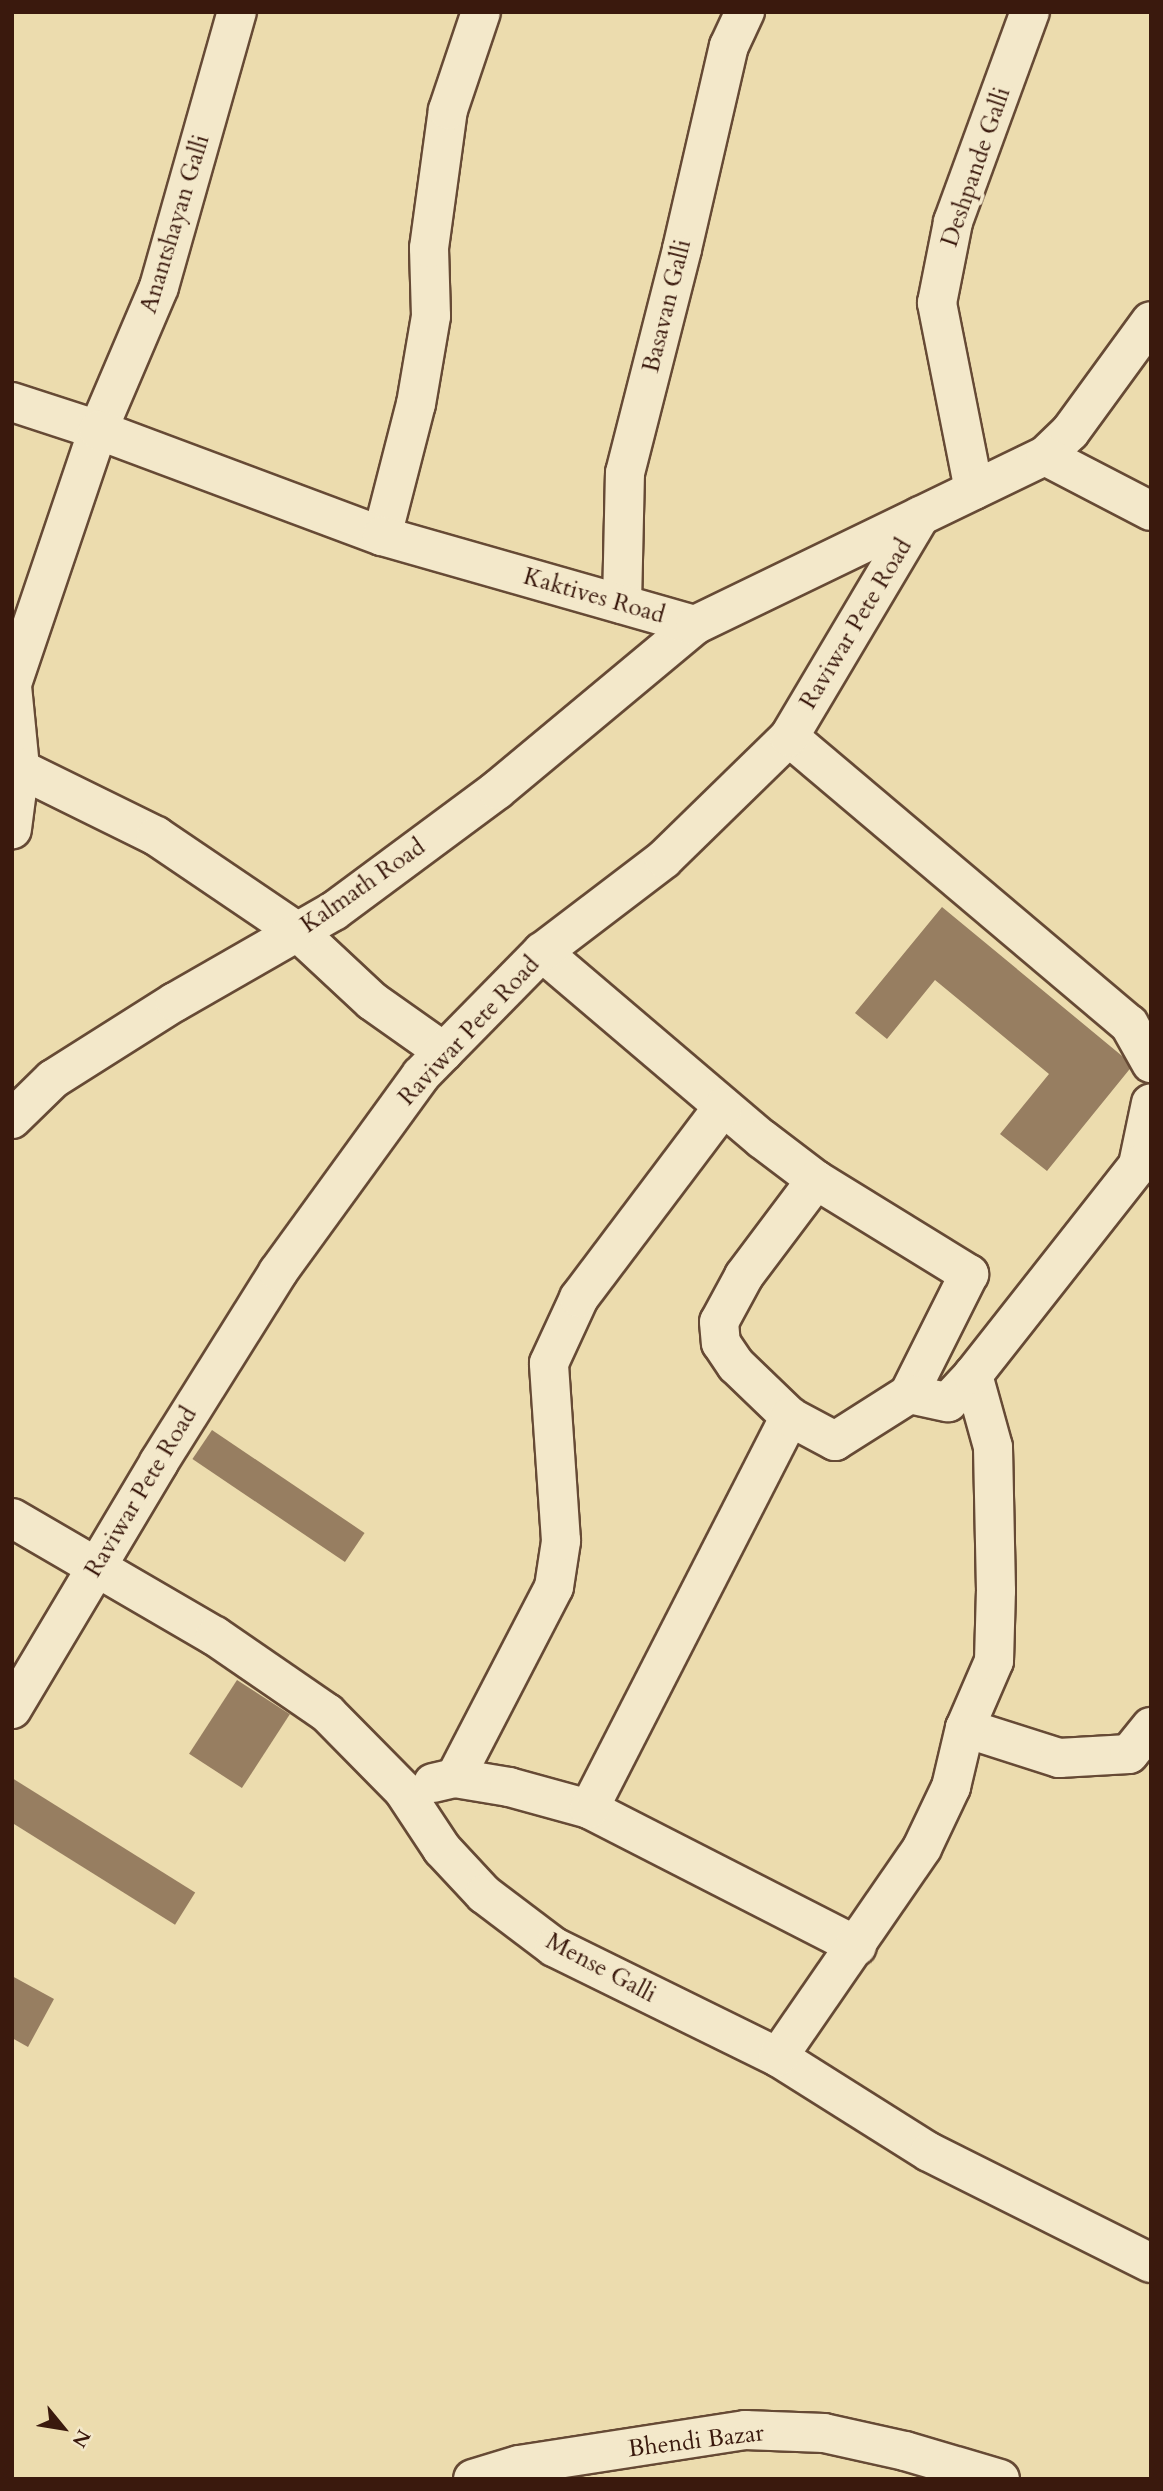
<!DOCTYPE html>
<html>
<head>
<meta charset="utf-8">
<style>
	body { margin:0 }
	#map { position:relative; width:1163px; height:2491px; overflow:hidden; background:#ecdcae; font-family:Cardo,serif }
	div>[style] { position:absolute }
	.building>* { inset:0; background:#977e61; transform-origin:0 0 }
	.roads { filter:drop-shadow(2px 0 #664a35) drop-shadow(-2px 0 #664a35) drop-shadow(0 2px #664a35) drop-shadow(0 -2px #664a35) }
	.minor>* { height:38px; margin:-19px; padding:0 19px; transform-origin:19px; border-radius:19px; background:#f3e8ca }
	.tertiary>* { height:38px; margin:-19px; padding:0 19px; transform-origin:19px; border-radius:19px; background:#f3e8ca }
	.secondary>* { height:38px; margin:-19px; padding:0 19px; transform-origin:19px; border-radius:19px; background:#f3e8ca }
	span { translate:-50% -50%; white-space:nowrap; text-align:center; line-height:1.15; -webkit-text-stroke:7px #f3e8ca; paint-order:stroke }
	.street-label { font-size:24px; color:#3a190d }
	.frame { position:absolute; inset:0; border:14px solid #3a190d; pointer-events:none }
	.north { position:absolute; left:28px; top:2393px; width:70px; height:70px; -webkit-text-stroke:5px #f3e8ca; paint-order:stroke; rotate:120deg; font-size:19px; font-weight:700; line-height:28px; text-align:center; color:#3a190d }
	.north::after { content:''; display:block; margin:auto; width:24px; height:32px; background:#3a190d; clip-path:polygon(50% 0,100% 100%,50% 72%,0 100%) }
</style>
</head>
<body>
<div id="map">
	<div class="building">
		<div style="clip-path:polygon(942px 907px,1133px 1065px,1047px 1171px,1000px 1134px,1049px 1074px,935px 980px,887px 1039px,855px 1013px)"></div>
		<div style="left:212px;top:1430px;width:184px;height:35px;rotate:34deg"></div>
		<div style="left:237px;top:1680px;width:63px;height:88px;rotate:33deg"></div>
		<div style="left:12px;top:1778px;width:216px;height:38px;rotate:32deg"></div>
		<div style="clip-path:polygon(12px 1976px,54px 1999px,28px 2047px,12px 2038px)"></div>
	</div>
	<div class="roads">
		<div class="minor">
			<div style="left:974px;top:490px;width:191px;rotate:-101.2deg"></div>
			<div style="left:937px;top:303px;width:83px;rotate:-78.8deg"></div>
			<div style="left:953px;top:222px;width:224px;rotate:-69.9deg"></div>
			<div style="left:382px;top:536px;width:136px;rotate:-75.6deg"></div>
			<div style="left:416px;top:404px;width:89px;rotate:-80.3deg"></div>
			<div style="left:431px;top:316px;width:68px;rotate:-91.7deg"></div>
			<div style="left:429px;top:248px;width:139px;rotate:-82.2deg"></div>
			<div style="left:448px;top:110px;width:103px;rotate:-71.4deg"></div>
			<div style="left:622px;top:604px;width:131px;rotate:-88.7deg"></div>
			<div style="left:625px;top:473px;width:231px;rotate:-75.7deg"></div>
			<div style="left:682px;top:249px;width:208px;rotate:-77deg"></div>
			<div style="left:729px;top:46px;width:38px;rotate:-65deg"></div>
			<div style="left:12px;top:684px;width:268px;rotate:-71.3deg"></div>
			<div style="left:98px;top:430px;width:155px;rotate:-66.9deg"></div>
			<div style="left:159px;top:287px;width:286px;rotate:-74.2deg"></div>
			<div style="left:12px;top:686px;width:81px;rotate:84.4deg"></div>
			<div style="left:20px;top:767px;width:63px;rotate:97.4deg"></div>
			<div style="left:789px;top:737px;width:445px;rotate:40.2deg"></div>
			<div style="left:1129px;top:1024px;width:45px;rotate:60.6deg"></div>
			<div style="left:12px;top:765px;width:161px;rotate:26.2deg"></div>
			<div style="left:156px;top:836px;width:171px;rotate:34.1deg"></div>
			<div style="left:298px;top:932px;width:101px;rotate:43deg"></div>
			<div style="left:372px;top:1001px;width:88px;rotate:35.3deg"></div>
			<div style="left:542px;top:952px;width:289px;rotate:40.4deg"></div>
			<div style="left:762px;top:1139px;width:68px;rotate:37.2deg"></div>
			<div style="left:816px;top:1180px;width:120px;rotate:126.9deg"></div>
			<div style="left:744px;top:1276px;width:52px;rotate:118.5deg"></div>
			<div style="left:719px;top:1322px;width:21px;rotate:85deg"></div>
			<div style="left:721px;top:1343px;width:27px;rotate:56deg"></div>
			<div style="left:736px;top:1365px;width:75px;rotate:43.9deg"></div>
			<div style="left:1138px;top:1165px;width:63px;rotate:-78.2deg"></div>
			<div style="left:816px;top:1180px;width:180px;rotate:31.6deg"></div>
			<div style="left:969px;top:1274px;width:134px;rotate:116.6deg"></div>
			<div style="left:12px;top:1518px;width:235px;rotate:30.2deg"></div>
			<div style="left:215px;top:1636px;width:136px;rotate:34.5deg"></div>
			<div style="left:327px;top:1713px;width:108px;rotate:45.4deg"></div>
			<div style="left:403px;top:1790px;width:71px;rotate:56.5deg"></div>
			<div style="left:442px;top:1849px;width:62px;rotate:47deg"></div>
			<div style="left:484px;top:1894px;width:88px;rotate:37.1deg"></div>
			<div style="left:554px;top:1947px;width:250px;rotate:26.2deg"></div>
			<div style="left:778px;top:2057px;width:178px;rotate:32.2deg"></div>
			<div style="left:929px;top:2152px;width:248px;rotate:26.6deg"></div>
			<div style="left:965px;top:1728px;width:99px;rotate:17.7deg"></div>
			<div style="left:1059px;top:1758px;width:70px;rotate:-3.3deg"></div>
			<div style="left:1129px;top:1754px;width:35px;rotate:-51deg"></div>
			<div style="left:455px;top:1778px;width:215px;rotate:-62.6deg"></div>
			<div style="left:554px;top:1587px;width:47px;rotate:-81.3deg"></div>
			<div style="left:561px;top:1541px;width:178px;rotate:-93.9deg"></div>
			<div style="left:549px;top:1363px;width:72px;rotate:-65.2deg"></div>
			<div style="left:579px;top:1298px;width:239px;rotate:-53deg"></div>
			<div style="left:433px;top:1783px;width:23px;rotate:-13deg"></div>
			<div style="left:455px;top:1778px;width:55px;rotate:9.5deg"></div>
			<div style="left:509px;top:1787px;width:83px;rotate:15.4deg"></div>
			<div style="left:589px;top:1809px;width:301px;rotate:27.1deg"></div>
			<div style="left:589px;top:1809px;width:441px;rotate:-62.9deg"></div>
			<div style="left:790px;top:1417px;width:51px;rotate:28.1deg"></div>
			<div style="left:835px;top:1441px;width:88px;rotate:-32.4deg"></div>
			<div style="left:909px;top:1394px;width:40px;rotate:12deg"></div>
			<div style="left:948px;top:1402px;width:37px;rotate:-47deg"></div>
			<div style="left:778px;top:2057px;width:254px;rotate:-55.4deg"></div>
			<div style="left:922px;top:1848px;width:68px;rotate:-64.6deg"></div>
			<div style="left:951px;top:1787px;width:61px;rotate:-76.7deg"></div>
			<div style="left:965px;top:1728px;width:73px;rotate:-66.6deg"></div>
			<div style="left:994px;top:1661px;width:70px;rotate:-88.4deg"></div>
			<div style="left:996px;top:1591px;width:144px;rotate:-91.2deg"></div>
			<div style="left:993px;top:1447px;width:75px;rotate:-105.5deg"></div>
			<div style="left:973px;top:1375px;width:267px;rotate:-51.8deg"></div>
			<div style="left:1138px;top:1165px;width:15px;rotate:-28deg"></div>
		</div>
		<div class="tertiary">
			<div style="left:1045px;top:456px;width:35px;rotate:-44deg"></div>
			<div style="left:1070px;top:432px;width:137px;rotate:-53.9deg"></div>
			<div style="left:12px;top:1119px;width:57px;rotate:-44.3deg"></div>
			<div style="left:53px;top:1079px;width:144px;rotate:-32.3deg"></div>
			<div style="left:175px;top:1002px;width:183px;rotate:-29.8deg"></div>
			<div style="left:334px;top:911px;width:203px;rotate:-36.6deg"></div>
			<div style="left:497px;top:790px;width:258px;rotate:-39.8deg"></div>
			<div style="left:12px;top:1709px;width:287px;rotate:-59.2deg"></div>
			<div style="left:159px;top:1462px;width:224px;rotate:-57.9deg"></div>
			<div style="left:278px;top:1272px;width:243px;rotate:-54deg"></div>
			<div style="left:421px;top:1075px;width:173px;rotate:-45.5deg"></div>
			<div style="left:542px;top:952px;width:153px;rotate:-37.3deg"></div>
			<div style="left:664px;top:859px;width:175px;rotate:-44.3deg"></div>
			<div style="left:789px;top:737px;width:257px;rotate:-59.3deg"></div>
			<div style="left:473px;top:2479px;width:48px;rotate:-16.9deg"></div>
			<div style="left:519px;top:2465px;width:229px;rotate:-8.8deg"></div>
			<div style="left:745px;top:2430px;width:79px;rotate:2.2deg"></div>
			<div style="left:824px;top:2433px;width:83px;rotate:12.5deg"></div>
			<div style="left:905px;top:2451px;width:99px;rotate:16.4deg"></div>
		</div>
		<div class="secondary">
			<div style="left:12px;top:402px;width:90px;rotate:18deg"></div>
			<div style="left:98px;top:430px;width:303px;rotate:20.5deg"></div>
			<div style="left:382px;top:536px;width:325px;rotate:15.9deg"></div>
			<div style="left:695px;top:625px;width:389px;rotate:-25.8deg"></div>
			<div style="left:1045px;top:456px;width:119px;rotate:27.4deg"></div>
		</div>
	</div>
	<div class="street-label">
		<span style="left:976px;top:167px;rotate:-71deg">Deshpande Galli</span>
		<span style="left:175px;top:224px;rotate:-73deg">Anantshayan Galli</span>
		<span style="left:667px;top:306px;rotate:-76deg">Basavan Galli</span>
		<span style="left:594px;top:596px;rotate:16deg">Kaktives Road</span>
		<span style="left:856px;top:624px;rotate:-59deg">Raviwar Pete Road</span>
		<span style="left:363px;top:886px;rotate:-35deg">Kalmath Road</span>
		<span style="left:469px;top:1031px;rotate:-47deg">Raviwar Pete Road</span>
		<span style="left:141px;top:1492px;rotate:-59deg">Raviwar Pete Road</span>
		<span style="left:601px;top:1968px;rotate:28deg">Mense Galli</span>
		<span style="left:696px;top:2441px;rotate:-7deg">Bhendi Bazar</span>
	</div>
	<div class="frame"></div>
	<div class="north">N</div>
</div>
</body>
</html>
